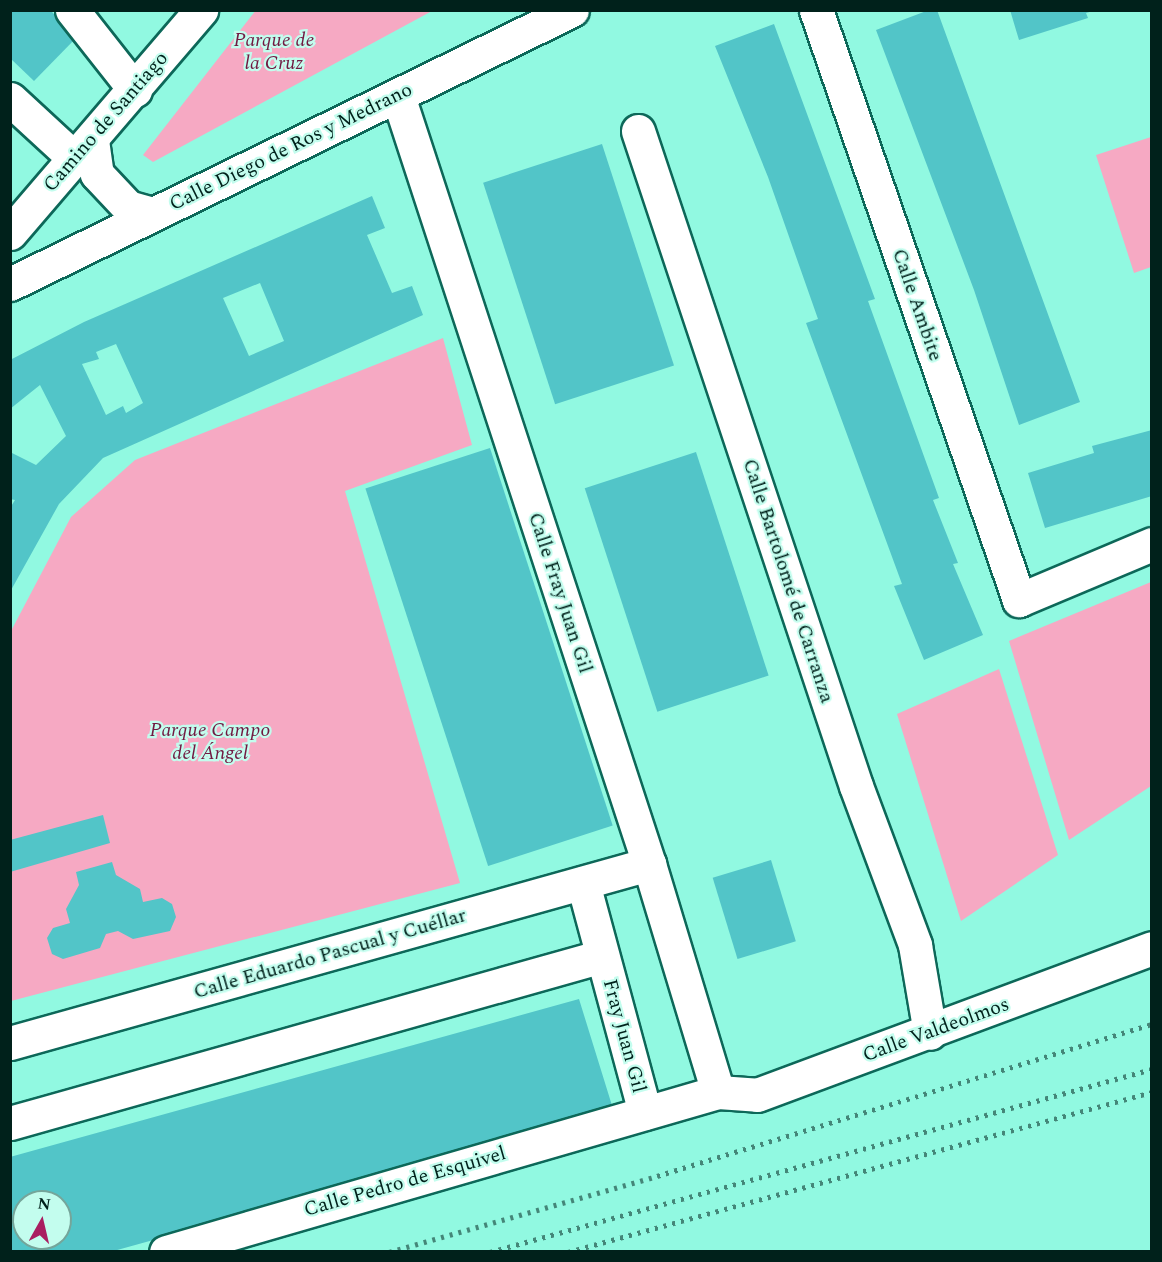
<!DOCTYPE html>
<html>
<head>
<meta charset="utf-8">
<style>
	body { margin:0 }
	#map { position:relative; width:1162px; height:1262px; overflow:hidden; background:#91f9e1; font-family:Spectral,serif }
	div>[style] { position:absolute }
	.green>* { inset:0; background:#f6a9c3 }
	.building>* { inset:0; background:#52c5c8; transform-origin:0 0 }
	.roads { filter:drop-shadow(2px 0 #0d6859) drop-shadow(-2px 0 #0d6859) drop-shadow(0 2px #0d6859) drop-shadow(0 -2px #0d6859) }
	.street>* { height:33px; margin:-16.5px; padding:0 16.5px; transform-origin:16.5px; border-radius:16.5px; background:#fff }
	.rail>* { height:4.5px; margin-top:-2.25px; transform-origin:0; background:repeating-linear-gradient(90deg,#448678 0 3px,transparent 0 9px) }
	span { translate:-50% -50%; white-space:nowrap; text-align:center; line-height:1.15; -webkit-text-stroke:4.5px #c3fdee; paint-order:stroke }
	.park-label { font-size:20px; color:#711941; font-style:italic }
	.street-label { font-size:20px; color:#00211b }
	.frame { position:absolute; inset:0; border:12px solid #00211b; pointer-events:none }
	.north { position:absolute; left:12px; top:1190px; width:60px; height:60px; box-sizing:border-box; background:#c3fdee; border:2px solid #75a59a; border-radius:50%; rotate:8deg; font-size:16px; font-weight:700; line-height:24px; text-align:center; color:#00211b }
	.north::after { content:''; display:block; margin:auto; width:21px; height:27px; background:#a91e61; clip-path:polygon(50% 0,100% 100%,50% 72%,0 100%) }
</style>
</head>
<body>
<div id="map">
	<div class="green">
		<div style="clip-path:polygon(256px 10px,432px 11px,153px 162px,143px 155px)"></div>
		<div style="clip-path:polygon(1151px 137px,1151px 267px,1134px 273px,1096px 155px)"></div>
		<div style="clip-path:polygon(443px 338px,472px 445px,345px 491px,460px 883px,11px 1001px,11px 631px,71px 517px,135px 460px)"></div>
		<div style="clip-path:polygon(1151px 582px,1151px 786px,1069px 840px,1009px 641px)"></div>
		<div style="clip-path:polygon(999px 669px,1058px 855px,961px 921px,897px 714px)"></div>
	</div>
	<div class="building">
		<div style="clip-path:polygon(10px 10px,50px 10px,77px 37px,34px 81px,10px 58px)"></div>
		<div style="clip-path:polygon(929px 10px,937px 10px,1080px 402px,1019px 425px,974px 290px,876px 30px)"></div>
		<div style="clip-path:polygon(1010px 10px,1093px 10px,1093px 11px,1086px 13px,1088px 18px,1019px 40px)"></div>
		<div style="clip-path:polygon(774px 24px,875px 299px,868px 301px,939px 498px,933px 500px,958px 563px,953px 564px,983px 635px,924px 660px,894px 586px,902px 584px,806px 323px,818px 319px,768px 177px,715px 46px)"></div>
		<div style="left:602px;top:144px;width:233px;height:125px;rotate:72deg"></div>
		<div style="clip-path:polygon(evenodd,372px 196px,385px 228px,367px 235px,392px 293px,412px 286px,423px 315px,103px 458px,59px 504px,10px 592px,10px 508px,15px 500px,10px 499px,10px 452px,36px 465px,66px 436px,40px 385px,10px 409px,10px 360px,84px 322px,372px 196px,260px 283px,284px 341px,249px 356px,223px 298px,260px 283px,372px 196px,116px 344px,143px 403px,126px 413px,123px 406px,106px 415px,82px 364px,99px 359px,96px 352px,116px 344px)"></div>
		<div style="clip-path:polygon(1152px 430px,1152px 496px,1045px 528px,1028px 473px,1094px 453px,1092px 446px)"></div>
		<div style="left:490px;top:448px;width:397px;height:131px;rotate:72deg"></div>
		<div style="left:696px;top:452px;width:235px;height:117px;rotate:72deg"></div>
		<div style="clip-path:polygon(103px 815px,110px 843px,10px 872px,10px 840px)"></div>
		<div style="left:771px;top:860px;width:85px;height:61px;rotate:73deg"></div>
		<div style="clip-path:polygon(112px 862px,116px 875px,140px 889px,143px 902px,162px 898px,172px 904px,176px 917px,170px 931px,133px 939px,118px 931px,106px 934px,100px 948px,63px 959px,52px 954px,47px 938px,53px 928px,70px 923px,66px 909px,79px 885px,76px 872px)"></div>
		<div style="clip-path:polygon(evenodd,579px 999px,614px 1112px,110px 1252px,10px 1252px,10px 1157px,579px 999px,24px 1202px,60px 1202px,60px 1238px,24px 1238px,24px 1202px)"></div>
	</div>
	<div class="roads">
		<div class="street">
			<div style="left:72px;top:10px;width:102px;rotate:51.8deg"></div>
			<div style="left:816px;top:10px;width:624px;rotate:71.01deg"></div>
			<div style="left:1019px;top:600px;width:144px;rotate:-22.8deg"></div>
			<div style="left:398px;top:96px;width:808px;rotate:71.9deg"></div>
			<div style="left:649px;top:864px;width:238px;rotate:73.2deg"></div>
			<div style="left:10px;top:99px;width:88px;rotate:42.7deg"></div>
			<div style="left:638px;top:131px;width:690px;rotate:71.59deg"></div>
			<div style="left:856px;top:786px;width:170px;rotate:69.6deg"></div>
			<div style="left:915px;top:945px;width:89px;rotate:80.3deg"></div>
			<div style="left:92px;top:140px;width:34px;rotate:82deg"></div>
			<div style="left:97px;top:174px;width:45px;rotate:46.8deg"></div>
			<div style="left:128px;top:207px;width:26px;rotate:16deg"></div>
			<div style="left:10px;top:233px;width:294px;rotate:-49.4deg"></div>
			<div style="left:10px;top:284px;width:625px;rotate:-25.99deg"></div>
			<div style="left:583px;top:883px;width:238px;rotate:74.9deg"></div>
			<div style="left:10px;top:1043px;width:664px;rotate:-15.65deg"></div>
			<div style="left:10px;top:1123px;width:615px;rotate:-15.75deg"></div>
			<div style="left:166px;top:1252px;width:575px;rotate:-16.16deg"></div>
			<div style="left:718px;top:1092px;width:39px;rotate:4deg"></div>
			<div style="left:757px;top:1095px;width:421px;rotate:-20.4deg"></div>
		</div>
	</div>
	<div class="rail">
		<div style="left:389px;top:1252px;width:279px;rotate:-15.8deg"></div>
		<div style="left:657px;top:1176px;width:518px;rotate:-17.07deg"></div>
		<div style="left:490px;top:1252px;width:687px;rotate:-15.45deg"></div>
		<div style="left:568px;top:1252px;width:606px;rotate:-15.32deg"></div>
	</div>
	<div class="park-label">
		<span style="left:274px;top:52px">Parque de<br>la Cruz</span>
		<span style="left:210px;top:742px">Parque Campo<br>del Ángel</span>
	</div>
	<div class="street-label">
		<span style="left:106px;top:122px;rotate:-49deg">Camino de Santiago</span>
		<span style="left:291px;top:147px;rotate:-26deg">Calle Diego de Ros y Medrano</span>
		<span style="left:917px;top:305px;rotate:71deg">Calle Ambite</span>
		<span style="left:788px;top:581px;rotate:72deg">Calle Bartolomé de Carranza</span>
		<span style="left:560px;top:593px;rotate:72deg">Calle Fray Juan Gil</span>
		<span style="left:330px;top:954px;rotate:-16deg">Calle Eduardo Pascual y Cuéllar</span>
		<span style="left:936px;top:1030px;rotate:-20deg">Calle Valdeolmos</span>
		<span style="left:624px;top:1036px;rotate:75deg">Fray Juan Gil</span>
		<span style="left:405px;top:1182px;rotate:-16deg">Calle Pedro de Esquivel</span>
	</div>
	<div class="frame"></div>
	<div class="north">N</div>
</div>
</body>
</html>
